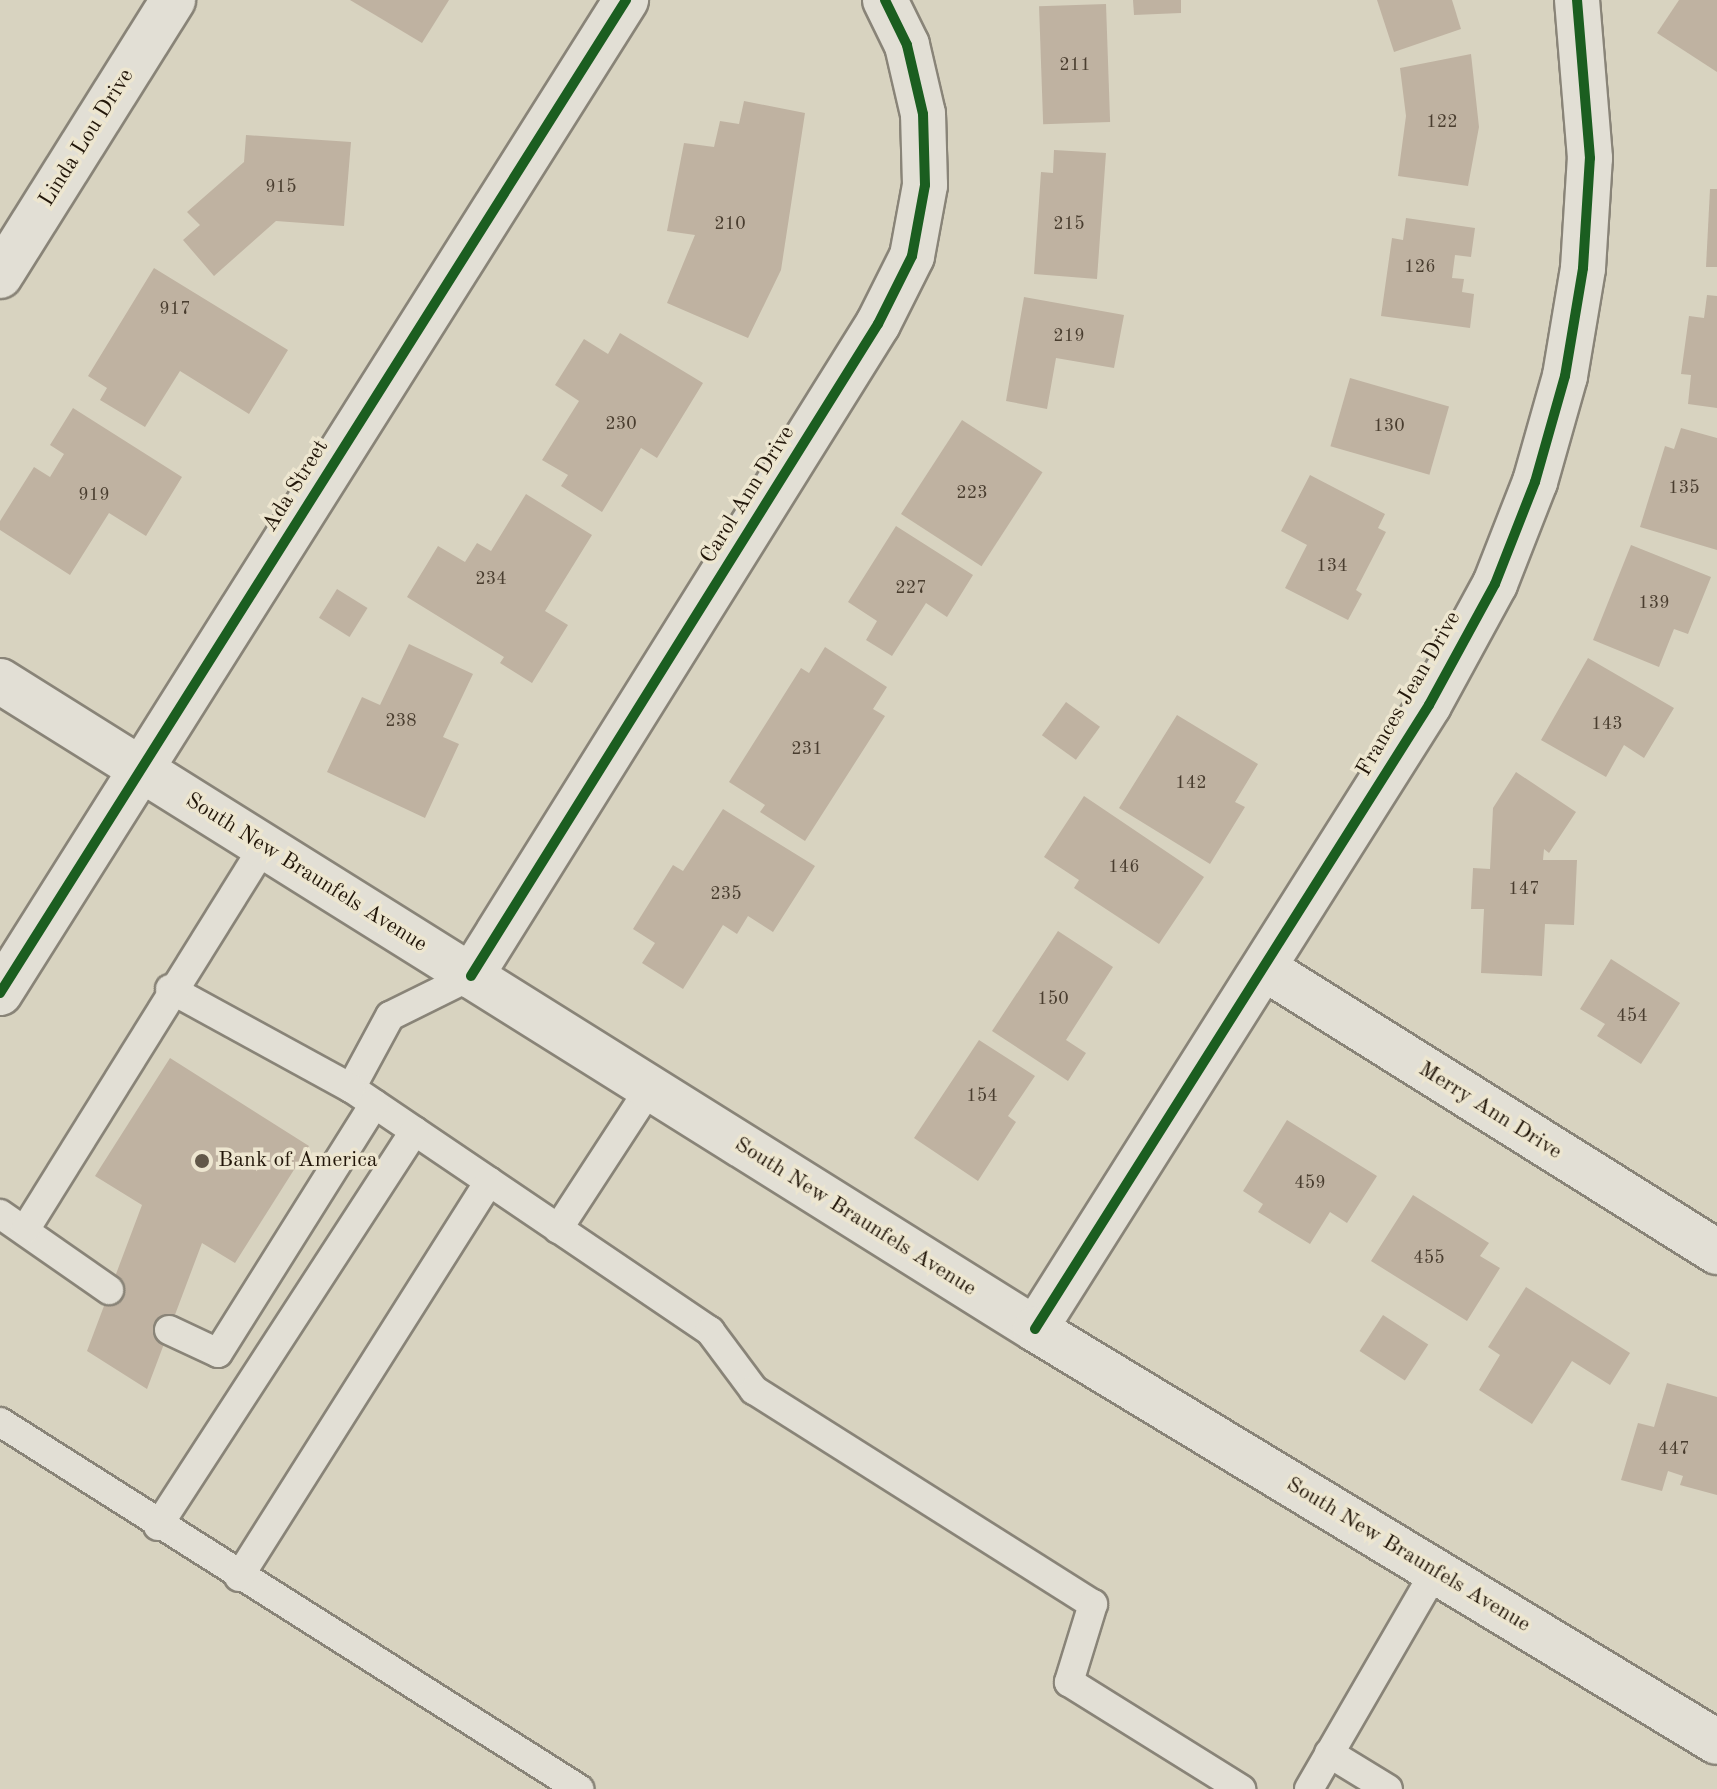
<!DOCTYPE html>
<html>
<head>
<meta charset="utf-8">
<style>
	body { margin:0 }
	#map { position:relative; width:1717px; height:1789px; overflow:hidden; background:#d8d3c0; font-family:"Old Standard TT",serif }
	div>[style] { position:absolute }
	.building>* { inset:0; background:#bfb2a1; transform-origin:0 0 }
	.roads { filter:drop-shadow(2px 0 #898478) drop-shadow(-2px 0 #898478) drop-shadow(0 2px #898478) drop-shadow(0 -2px #898478) }
	.lane>* { height:28px; margin:-14px; padding:0 14px; transform-origin:14px; border-radius:14px; background:#e2dfd5 }
	.street>* { height:44px; margin:-22px; padding:0 22px; transform-origin:22px; border-radius:22px; background:#e2dfd5 }
	.secondary>* { height:44px; margin:-22px; padding:0 22px; transform-origin:22px; border-radius:22px; background:#e2dfd5 }
	.cycleway>* { height:10px; margin:-5px; padding:0 5px; transform-origin:5px; border-radius:5px; background:#1b5e20 }
	.dots>* { width:22px; height:22px; translate:-50% -50%; box-sizing:border-box; border:4px solid #ede6d0; border-radius:50% }
	span { translate:-50% -50%; white-space:nowrap; text-align:center; line-height:1.15; -webkit-text-stroke:7px #ede6d0; paint-order:stroke }
	.number-label { font-size:18px; color:#493d2f }
	.number-label span { -webkit-text-stroke-width:0 }
	.street-label { font-size:22px; color:#221609 }
	.poi-label { font-size:22px; color:#221609 }
	.left { translate:0 -50%; text-align:left }
</style>
</head>
<body>
<div id="map">
	<div class="building">
		<div style="clip-path:polygon(350px 0,449px 0,422px 43px)"></div>
		<div style="clip-path:polygon(1133px 0,1181px 0,1181px 13px,1134px 15px)"></div>
		<div style="clip-path:polygon(1377px 0,1452px 0,1461px 29px,1394px 52px)"></div>
		<div style="clip-path:polygon(1679px 0,1717px 0,1717px 72px,1657px 33px)"></div>
		<div style="left:1106px;top:4px;width:118px;height:67px;rotate:88deg"></div>
		<div style="clip-path:polygon(1471px 54px,1479px 127px,1468px 186px,1398px 176px,1406px 116px,1400px 68px)"></div>
		<div style="clip-path:polygon(744px 101px,805px 113px,781px 270px,748px 338px,667px 303px,695px 235px,667px 231px,684px 143px,714px 147px,720px 121px,739px 124px)"></div>
		<div style="clip-path:polygon(246px 135px,351px 142px,344px 226px,276px 221px,214px 276px,183px 240px,200px 225px,187px 212px,244px 162px)"></div>
		<div style="clip-path:polygon(1054px 150px,1106px 153px,1097px 279px,1034px 274px,1041px 172px,1053px 173px)"></div>
		<div style="clip-path:polygon(1710px 189px,1717px 189px,1717px 267px,1706px 267px)"></div>
		<div style="clip-path:polygon(1406px 218px,1475px 228px,1471px 257px,1455px 255px,1452px 278px,1464px 279px,1462px 292px,1474px 294px,1470px 328px,1381px 316px,1392px 238px,1403px 240px)"></div>
		<div style="clip-path:polygon(154px 268px,288px 350px,249px 414px,180px 371px,145px 427px,100px 400px,107px 388px,88px 376px)"></div>
		<div style="clip-path:polygon(1707px 295px,1717px 296px,1717px 408px,1688px 404px,1691px 375px,1681px 374px,1689px 316px,1704px 318px)"></div>
		<div style="clip-path:polygon(1024px 297px,1124px 315px,1114px 368px,1056px 358px,1047px 409px,1006px 401px)"></div>
		<div style="clip-path:polygon(620px 333px,703px 383px,657px 458px,641px 448px,602px 512px,561px 486px,568px 475px,542px 460px,579px 401px,555px 385px,584px 339px,608px 354px)"></div>
		<div style="left:1350px;top:378px;width:103px;height:71px;rotate:16deg"></div>
		<div style="clip-path:polygon(73px 408px,182px 477px,146px 536px,109px 513px,70px 575px,0 530px,0 521px,34px 467px,50px 477px,64px 454px,50px 445px)"></div>
		<div style="left:962px;top:420px;width:96px;height:112px;rotate:33deg"></div>
		<div style="clip-path:polygon(1681px 428px,1717px 438px,1717px 550px,1640px 527px,1665px 446px,1674px 449px)"></div>
		<div style="clip-path:polygon(1310px 475px,1385px 514px,1378px 528px,1386px 532px,1356px 590px,1362px 594px,1348px 620px,1285px 588px,1307px 545px,1281px 531px)"></div>
		<div style="clip-path:polygon(526px 494px,592px 535px,545px 611px,568px 625px,532px 683px,500px 663px,504px 657px,407px 597px,438px 546px,465px 562px,477px 543px,491px 551px)"></div>
		<div style="clip-path:polygon(896px 526px,973px 575px,947px 617px,926px 603px,892px 656px,866px 640px,877px 621px,848px 602px)"></div>
		<div style="clip-path:polygon(1631px 545px,1711px 577px,1688px 634px,1674px 629px,1659px 667px,1593px 640px)"></div>
		<div style="left:337px;top:589px;width:36px;height:34px;rotate:32deg"></div>
		<div style="clip-path:polygon(409px 644px,473px 674px,443px 737px,459px 744px,425px 818px,327px 772px,362px 697px,380px 705px)"></div>
		<div style="clip-path:polygon(825px 647px,887px 687px,873px 709px,885px 716px,805px 841px,760px 812px,765px 805px,729px 782px,801px 668px,809px 673px)"></div>
		<div style="clip-path:polygon(1588px 658px,1674px 708px,1644px 758px,1624px 745px,1606px 777px,1541px 740px)"></div>
		<div style="left:1066px;top:702px;width:42px;height:41px;rotate:36deg"></div>
		<div style="clip-path:polygon(1177px 715px,1258px 764px,1235px 802px,1245px 807px,1210px 864px,1119px 808px)"></div>
		<div style="clip-path:polygon(1516px 772px,1576px 812px,1549px 853px,1544px 849px,1543px 860px,1577px 860px,1574px 925px,1545px 924px,1542px 976px,1481px 973px,1484px 909px,1471px 909px,1473px 868px,1490px 869px,1493px 808px)"></div>
		<div style="clip-path:polygon(1084px 796px,1204px 877px,1159px 944px,1074px 888px,1079px 880px,1044px 857px)"></div>
		<div style="clip-path:polygon(723px 809px,815px 866px,773px 932px,748px 916px,737px 934px,723px 925px,683px 989px,642px 963px,655px 943px,633px 929px,673px 865px,683px 871px)"></div>
		<div style="clip-path:polygon(1058px 931px,1113px 967px,1066px 1040px,1086px 1053px,1068px 1081px,992px 1031px)"></div>
		<div style="clip-path:polygon(1611px 959px,1680px 1003px,1641px 1064px,1597px 1036px,1605px 1024px,1580px 1009px)"></div>
		<div style="clip-path:polygon(979px 1040px,1035px 1076px,1008px 1116px,1016px 1122px,978px 1181px,914px 1138px)"></div>
		<div style="clip-path:polygon(170px 1058px,309px 1146px,235px 1263px,202px 1243px,147px 1389px,87px 1351px,142px 1205px,95px 1176px)"></div>
		<div style="clip-path:polygon(1287px 1120px,1377px 1176px,1347px 1223px,1330px 1212px,1310px 1244px,1258px 1212px,1263px 1204px,1243px 1191px)"></div>
		<div style="clip-path:polygon(1413px 1195px,1489px 1243px,1480px 1256px,1500px 1268px,1467px 1321px,1371px 1261px)"></div>
		<div style="clip-path:polygon(1526px 1287px,1630px 1353px,1610px 1385px,1572px 1361px,1532px 1424px,1479px 1390px,1500px 1355px,1488px 1347px)"></div>
		<div style="left:1383px;top:1315px;width:54px;height:43px;rotate:33deg"></div>
		<div style="clip-path:polygon(1667px 1383px,1717px 1397px,1717px 1495px,1680px 1485px,1683px 1476px,1668px 1471px,1662px 1491px,1621px 1480px,1638px 1423px,1654px 1427px)"></div>
	</div>
	<div class="roads">
		<div class="lane">
			<div style="left:471px;top:976px;width:90px;rotate:153.7deg"></div>
			<div style="left:390px;top:1016px;width:82px;rotate:118.4deg"></div>
			<div style="left:351px;top:1088px;width:434px;rotate:34.1deg"></div>
			<div style="left:710px;top:1331px;width:74px;rotate:53.3deg"></div>
			<div style="left:754px;top:1390px;width:401px;rotate:32.3deg"></div>
			<div style="left:1093px;top:1604px;width:82px;rotate:107.1deg"></div>
			<div style="left:1069px;top:1682px;width:203px;rotate:31.9deg"></div>
			<div style="left:170px;top:989px;width:206px;rotate:28.7deg"></div>
			<div style="left:0;top:1214px;width:133px;rotate:34.9deg"></div>
			<div style="left:558px;top:1229px;width:168px;rotate:-56.9deg"></div>
			<div style="left:25px;top:1230px;width:451px;rotate:-58.1deg"></div>
			<div style="left:169px;top:1330px;width:54px;rotate:25.1deg"></div>
			<div style="left:218px;top:1353px;width:294px;rotate:-57.9deg"></div>
			<div style="left:0;top:1422px;width:686px;rotate:32.37deg"></div>
			<div style="left:158px;top:1526px;width:471px;rotate:-57deg"></div>
			<div style="left:239px;top:1577px;width:468px;rotate:-57.7deg"></div>
			<div style="left:1329px;top:1753px;width:69px;rotate:31.4deg"></div>
			<div style="left:1309px;top:1789px;width:251px;rotate:-59.9deg"></div>
		</div>
		<div class="street">
			<div style="left:0;top:276px;width:326px;rotate:-57.9deg"></div>
			<div style="left:1264px;top:968px;width:535px;rotate:32.08deg"></div>
			<div style="left:471px;top:976px;width:769px;rotate:-58.03deg"></div>
			<div style="left:878px;top:324px;width:76px;rotate:-63.4deg"></div>
			<div style="left:912px;top:256px;width:72px;rotate:-79.6deg"></div>
			<div style="left:925px;top:185px;width:71px;rotate:-91.6deg"></div>
			<div style="left:923px;top:114px;width:71px;rotate:-103.1deg"></div>
			<div style="left:907px;top:45px;width:50px;rotate:-116.1deg"></div>
			<div style="left:0;top:993px;width:1174px;rotate:-57.77deg"></div>
			<div style="left:1035px;top:1329px;width:738px;rotate:-57.73deg"></div>
			<div style="left:1429px;top:705px;width:138px;rotate:-61.4deg"></div>
			<div style="left:1495px;top:584px;width:110px;rotate:-68.6deg"></div>
			<div style="left:1535px;top:482px;width:110px;rotate:-74.2deg"></div>
			<div style="left:1565px;top:376px;width:109px;rotate:-80.5deg"></div>
			<div style="left:1583px;top:268px;width:110px;rotate:-86.4deg"></div>
			<div style="left:1590px;top:158px;width:159px;rotate:-94.7deg"></div>
		</div>
		<div class="secondary">
			<div style="left:0;top:681px;width:1221px;rotate:32.05deg"></div>
			<div style="left:1035px;top:1329px;width:797px;rotate:31.2deg"></div>
		</div>
	</div>
	<div class="cycleway">
		<div style="left:471px;top:976px;width:769px;rotate:-58.03deg"></div>
		<div style="left:878px;top:324px;width:76px;rotate:-63.4deg"></div>
		<div style="left:912px;top:256px;width:72px;rotate:-79.6deg"></div>
		<div style="left:925px;top:185px;width:71px;rotate:-91.6deg"></div>
		<div style="left:923px;top:114px;width:71px;rotate:-103.1deg"></div>
		<div style="left:907px;top:45px;width:50px;rotate:-116.1deg"></div>
		<div style="left:0;top:993px;width:1174px;rotate:-57.77deg"></div>
		<div style="left:1035px;top:1329px;width:738px;rotate:-57.73deg"></div>
		<div style="left:1429px;top:705px;width:138px;rotate:-61.4deg"></div>
		<div style="left:1495px;top:584px;width:110px;rotate:-68.6deg"></div>
		<div style="left:1535px;top:482px;width:110px;rotate:-74.2deg"></div>
		<div style="left:1565px;top:376px;width:109px;rotate:-80.5deg"></div>
		<div style="left:1583px;top:268px;width:110px;rotate:-86.4deg"></div>
		<div style="left:1590px;top:158px;width:159px;rotate:-94.7deg"></div>
	</div>
	<div class="dots">
		<div style="left:202px;top:1161px;background:#625849"></div>
	</div>
	<div class="number-label">
		<span style="left:1075px;top:65px">211</span>
		<span style="left:1442px;top:122px">122</span>
		<span style="left:281px;top:187px">915</span>
		<span style="left:730px;top:224px">210</span>
		<span style="left:1069px;top:224px">215</span>
		<span style="left:1420px;top:267px">126</span>
		<span style="left:175px;top:309px">917</span>
		<span style="left:1069px;top:336px">219</span>
		<span style="left:621px;top:424px">230</span>
		<span style="left:1389px;top:426px">130</span>
		<span style="left:1684px;top:488px">135</span>
		<span style="left:972px;top:493px">223</span>
		<span style="left:94px;top:495px">919</span>
		<span style="left:1332px;top:566px">134</span>
		<span style="left:491px;top:579px">234</span>
		<span style="left:911px;top:588px">227</span>
		<span style="left:1654px;top:603px">139</span>
		<span style="left:401px;top:721px">238</span>
		<span style="left:1607px;top:724px">143</span>
		<span style="left:807px;top:749px">231</span>
		<span style="left:1191px;top:783px">142</span>
		<span style="left:1124px;top:867px">146</span>
		<span style="left:1524px;top:889px">147</span>
		<span style="left:726px;top:894px">235</span>
		<span style="left:1053px;top:999px">150</span>
		<span style="left:1632px;top:1016px">454</span>
		<span style="left:982px;top:1096px">154</span>
		<span style="left:1310px;top:1183px">459</span>
		<span style="left:1429px;top:1258px">455</span>
		<span style="left:1674px;top:1449px">447</span>
	</div>
	<div class="street-label">
		<span style="left:87px;top:138px;rotate:-58deg">Linda Lou Drive</span>
		<span style="left:296px;top:486px;rotate:-58deg">Ada Street</span>
		<span style="left:748px;top:495px;rotate:-58deg">Carol Ann Drive</span>
		<span style="left:1409px;top:694px;rotate:-60deg">Frances Jean Drive</span>
		<span style="left:306px;top:873px;rotate:32deg">South New Braunfels Avenue</span>
		<span style="left:1490px;top:1111px;rotate:32deg">Merry Ann Drive</span>
		<span style="left:855px;top:1217px;rotate:32deg">South New Braunfels Avenue</span>
		<span style="left:1408px;top:1555px;rotate:31deg">South New Braunfels Avenue</span>
	</div>
	<div class="poi-label">
		<span class="left" style="left:218px;top:1161px">Bank of America</span>
	</div>
</div>
</body>
</html>
